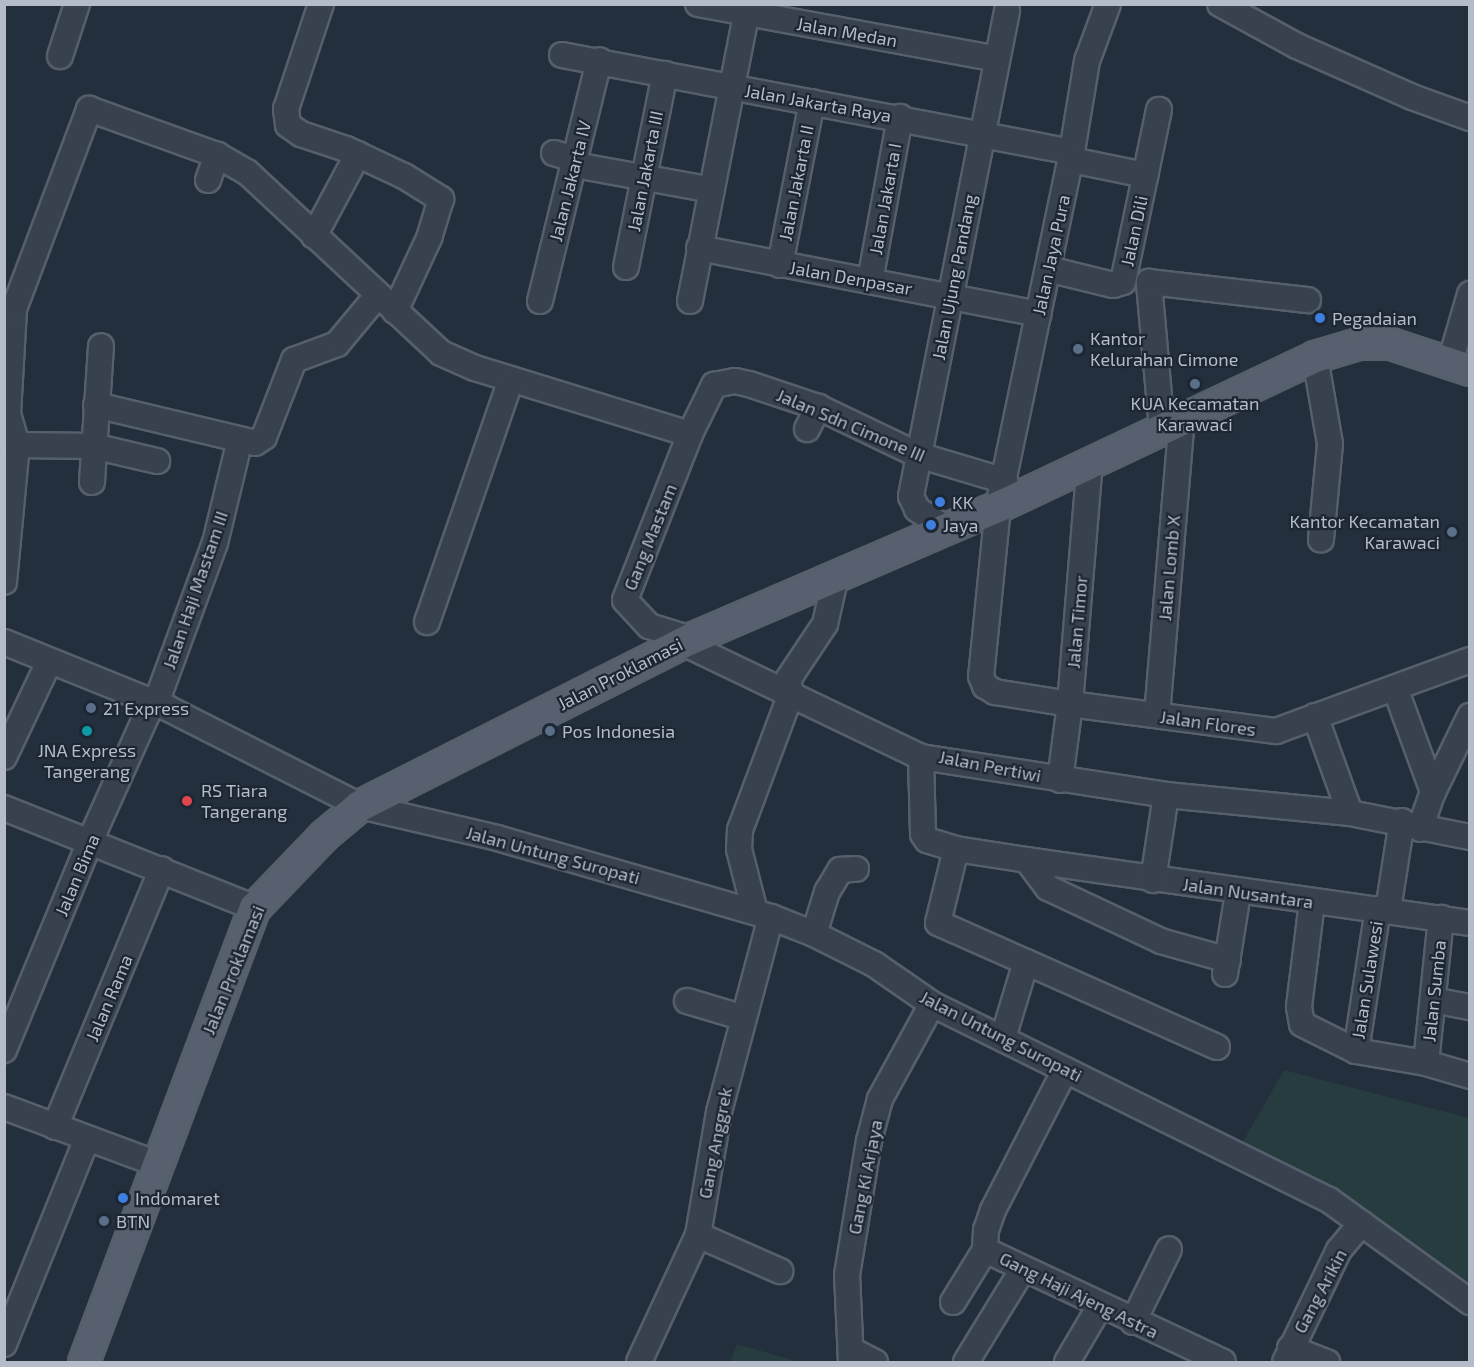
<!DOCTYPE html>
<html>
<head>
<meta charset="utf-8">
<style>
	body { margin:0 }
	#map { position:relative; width:1474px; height:1367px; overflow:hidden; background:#242f3e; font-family:"Exo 2",sans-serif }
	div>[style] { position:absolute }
	.green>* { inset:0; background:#263c3f }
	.roads { filter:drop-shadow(2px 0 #565f6c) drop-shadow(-2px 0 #565f6c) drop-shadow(0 2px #565f6c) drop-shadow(0 -2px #565f6c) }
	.minor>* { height:24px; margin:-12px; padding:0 12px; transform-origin:12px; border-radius:12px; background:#38414e }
	.major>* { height:30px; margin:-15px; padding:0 15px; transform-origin:15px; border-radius:15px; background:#56606e }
	.dots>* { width:16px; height:16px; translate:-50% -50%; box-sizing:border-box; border:3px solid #1d2633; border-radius:50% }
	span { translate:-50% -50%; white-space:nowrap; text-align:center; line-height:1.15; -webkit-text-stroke:4.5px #1d2633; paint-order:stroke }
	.street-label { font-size:18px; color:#b4bcc9 }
	.poi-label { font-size:18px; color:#b4bcc9 }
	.left { translate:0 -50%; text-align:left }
	.right { translate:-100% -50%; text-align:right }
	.frame { position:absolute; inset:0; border:6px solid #b4bcc9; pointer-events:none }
</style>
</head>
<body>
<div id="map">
	<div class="green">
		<div style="clip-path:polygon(1284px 1070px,1469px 1118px,1469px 1290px,1241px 1145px)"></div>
		<div style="clip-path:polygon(737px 1344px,799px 1362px,730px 1362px)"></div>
	</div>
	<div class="roads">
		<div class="minor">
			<div style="left:321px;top:4px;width:111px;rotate:108.4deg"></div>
			<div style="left:286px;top:109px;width:16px;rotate:83deg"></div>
			<div style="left:288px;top:125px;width:16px;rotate:35deg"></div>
			<div style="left:301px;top:134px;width:47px;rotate:18.4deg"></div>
			<div style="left:346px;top:149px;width:64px;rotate:25deg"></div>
			<div style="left:404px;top:176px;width:44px;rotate:31.9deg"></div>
			<div style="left:441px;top:199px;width:39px;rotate:107deg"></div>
			<div style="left:430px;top:236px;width:83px;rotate:115deg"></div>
			<div style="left:698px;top:4px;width:304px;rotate:10.4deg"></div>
			<div style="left:1108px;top:4px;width:61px;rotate:110.2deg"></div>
			<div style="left:1087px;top:61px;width:92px;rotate:99.4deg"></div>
			<div style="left:1072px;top:152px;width:363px;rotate:101.8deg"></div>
			<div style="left:998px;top:507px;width:170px;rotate:95.7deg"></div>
			<div style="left:981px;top:676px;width:11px;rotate:68deg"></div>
			<div style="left:985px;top:686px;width:12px;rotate:31deg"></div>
			<div style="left:995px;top:692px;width:76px;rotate:9.1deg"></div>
			<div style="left:1070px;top:704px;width:208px;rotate:7.5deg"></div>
			<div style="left:1276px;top:731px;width:207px;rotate:-20.1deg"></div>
			<div style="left:1220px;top:4px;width:88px;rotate:28.6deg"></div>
			<div style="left:1297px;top:46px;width:126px;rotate:23.9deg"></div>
			<div style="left:1412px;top:97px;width:62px;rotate:19.9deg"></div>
			<div style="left:562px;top:55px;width:519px;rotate:10.77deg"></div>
			<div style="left:60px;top:56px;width:55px;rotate:-71.9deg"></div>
			<div style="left:554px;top:153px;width:24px;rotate:17deg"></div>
			<div style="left:1071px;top:160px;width:76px;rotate:11.5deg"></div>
			<div style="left:575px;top:165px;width:139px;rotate:10.3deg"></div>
			<div style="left:208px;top:180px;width:27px;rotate:-70deg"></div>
			<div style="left:314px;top:236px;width:93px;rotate:-61.8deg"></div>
			<div style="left:699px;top:248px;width:346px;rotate:11deg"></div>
			<div style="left:780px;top:265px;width:166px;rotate:-78.9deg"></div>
			<div style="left:626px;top:267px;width:197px;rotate:-78.6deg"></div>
			<div style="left:1048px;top:269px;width:67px;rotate:13.8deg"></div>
			<div style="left:1113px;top:285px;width:10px;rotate:-17deg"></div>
			<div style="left:1123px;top:282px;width:176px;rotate:-78.2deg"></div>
			<div style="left:870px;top:281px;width:167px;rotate:-79.6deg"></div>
			<div style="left:540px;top:301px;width:248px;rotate:-76.2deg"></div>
			<div style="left:690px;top:301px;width:303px;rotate:-78.9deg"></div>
			<div style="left:1315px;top:357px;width:88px;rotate:80.2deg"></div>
			<div style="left:1330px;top:444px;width:96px;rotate:95.4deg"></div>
			<div style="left:1450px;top:363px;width:72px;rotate:-73.8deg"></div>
			<div style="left:96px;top:405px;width:163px;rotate:13.4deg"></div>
			<div style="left:255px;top:443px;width:11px;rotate:-34deg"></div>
			<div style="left:264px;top:437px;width:83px;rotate:-68.7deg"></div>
			<div style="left:294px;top:360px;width:46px;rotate:-20.4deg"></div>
			<div style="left:337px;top:344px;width:62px;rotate:-50.2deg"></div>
			<div style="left:807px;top:429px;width:25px;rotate:-63deg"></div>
			<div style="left:1162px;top:429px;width:148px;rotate:-95.1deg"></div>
			<div style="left:1149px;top:282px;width:160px;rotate:6.5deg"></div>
			<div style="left:17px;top:445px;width:76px;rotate:0.8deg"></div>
			<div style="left:93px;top:446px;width:66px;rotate:13.2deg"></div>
			<div style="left:92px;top:482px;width:136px;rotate:-86.2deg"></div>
			<div style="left:945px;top:528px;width:34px;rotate:-146deg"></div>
			<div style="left:917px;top:509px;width:14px;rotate:-115deg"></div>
			<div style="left:911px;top:496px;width:495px;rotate:-78.8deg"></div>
			<div style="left:4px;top:582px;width:138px;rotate:-84.6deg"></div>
			<div style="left:17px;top:445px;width:32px;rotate:-106deg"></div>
			<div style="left:8px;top:414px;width:105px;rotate:-86.7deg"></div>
			<div style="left:14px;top:309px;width:214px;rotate:-69.4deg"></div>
			<div style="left:89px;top:109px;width:136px;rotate:19.8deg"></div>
			<div style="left:217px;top:155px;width:34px;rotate:30deg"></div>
			<div style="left:247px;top:172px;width:265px;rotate:43deg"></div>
			<div style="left:441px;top:353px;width:37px;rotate:24deg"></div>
			<div style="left:475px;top:368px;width:225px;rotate:17.1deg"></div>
			<div style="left:427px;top:622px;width:257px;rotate:-70.9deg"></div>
			<div style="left:691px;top:639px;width:44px;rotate:-162.8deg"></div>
			<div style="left:649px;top:626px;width:35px;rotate:-133deg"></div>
			<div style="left:625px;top:600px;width:178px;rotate:-68.6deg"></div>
			<div style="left:690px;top:434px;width:55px;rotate:-63.9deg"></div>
			<div style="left:714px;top:385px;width:21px;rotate:-11deg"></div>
			<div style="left:735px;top:381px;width:14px;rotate:12deg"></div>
			<div style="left:749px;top:384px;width:73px;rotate:18.4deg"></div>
			<div style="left:818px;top:407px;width:111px;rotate:25.6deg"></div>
			<div style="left:918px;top:455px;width:91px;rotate:16.6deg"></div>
			<div style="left:4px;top:642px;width:176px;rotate:22deg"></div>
			<div style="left:167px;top:708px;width:216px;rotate:26.9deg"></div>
			<div style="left:360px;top:806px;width:141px;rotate:13.1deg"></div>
			<div style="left:497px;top:838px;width:285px;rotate:16.1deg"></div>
			<div style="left:771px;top:917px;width:46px;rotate:21.6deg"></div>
			<div style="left:814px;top:934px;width:67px;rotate:26.6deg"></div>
			<div style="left:874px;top:964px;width:70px;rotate:34.6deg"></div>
			<div style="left:932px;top:1004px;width:443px;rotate:26.3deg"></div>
			<div style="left:1329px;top:1200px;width:174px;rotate:35.9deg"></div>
			<div style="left:683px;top:643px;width:264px;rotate:25.6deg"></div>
			<div style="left:1395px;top:688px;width:111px;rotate:69.9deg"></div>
			<div style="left:1157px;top:715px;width:296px;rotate:-85.2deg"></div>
			<div style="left:1315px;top:716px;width:103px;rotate:70.2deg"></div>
			<div style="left:4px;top:757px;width:105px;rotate:-64.7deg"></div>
			<div style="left:1060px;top:780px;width:77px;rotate:-82.5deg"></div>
			<div style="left:1070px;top:704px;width:242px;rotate:-85.3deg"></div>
			<div style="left:4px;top:808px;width:270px;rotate:21.7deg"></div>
			<div style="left:1420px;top:829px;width:39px;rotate:-71deg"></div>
			<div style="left:1433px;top:792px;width:85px;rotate:-64deg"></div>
			<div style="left:956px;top:849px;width:76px;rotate:103.7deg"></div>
			<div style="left:938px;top:923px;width:96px;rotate:23.9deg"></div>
			<div style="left:1027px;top:860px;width:447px;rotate:8.1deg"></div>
			<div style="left:1153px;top:880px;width:86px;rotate:-81.3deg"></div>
			<div style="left:1312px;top:902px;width:106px;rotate:97.1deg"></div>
			<div style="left:1299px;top:1007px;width:17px;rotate:80deg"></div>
			<div style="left:1302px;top:1024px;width:60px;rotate:26.6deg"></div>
			<div style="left:1356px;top:1051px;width:71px;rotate:9.7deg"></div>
			<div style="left:1426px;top:1063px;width:46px;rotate:16.5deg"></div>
			<div style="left:1388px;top:910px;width:90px;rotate:-81.1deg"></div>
			<div style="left:755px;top:912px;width:65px;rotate:-104.3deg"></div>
			<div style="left:739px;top:849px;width:19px;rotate:-87deg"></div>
			<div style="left:740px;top:830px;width:143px;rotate:-69.5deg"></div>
			<div style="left:790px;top:696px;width:18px;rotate:-93deg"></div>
			<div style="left:789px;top:678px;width:65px;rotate:-56.3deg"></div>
			<div style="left:825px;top:624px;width:45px;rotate:-77.2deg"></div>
			<div style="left:814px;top:934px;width:44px;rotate:-72.8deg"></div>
			<div style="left:827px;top:892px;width:26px;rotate:-59deg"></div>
			<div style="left:840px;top:870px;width:16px;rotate:-4deg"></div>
			<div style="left:1228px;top:960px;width:70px;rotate:-164.2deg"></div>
			<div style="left:1161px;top:941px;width:125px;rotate:-154.9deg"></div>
			<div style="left:1048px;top:888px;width:35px;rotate:-127deg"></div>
			<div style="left:1027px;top:860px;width:72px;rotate:-171.2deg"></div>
			<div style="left:956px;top:849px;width:30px;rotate:-163deg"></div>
			<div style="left:927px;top:840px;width:7px;rotate:-124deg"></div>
			<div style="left:923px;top:834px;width:77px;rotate:-91.5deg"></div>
			<div style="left:921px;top:757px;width:248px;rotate:8.8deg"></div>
			<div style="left:1166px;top:795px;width:185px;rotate:5.6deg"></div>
			<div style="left:1350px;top:813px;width:122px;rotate:11.3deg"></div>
			<div style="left:1225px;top:974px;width:82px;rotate:-80.9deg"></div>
			<div style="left:1433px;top:1000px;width:38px;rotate:11deg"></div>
			<div style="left:687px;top:1001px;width:59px;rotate:16.6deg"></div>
			<div style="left:1003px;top:1038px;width:79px;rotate:-73.2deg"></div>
			<div style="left:1026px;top:962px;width:209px;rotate:24deg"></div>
			<div style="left:4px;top:1050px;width:226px;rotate:-67.6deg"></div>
			<div style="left:90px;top:841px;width:139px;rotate:-65.8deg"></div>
			<div style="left:147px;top:714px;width:14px;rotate:-51deg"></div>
			<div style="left:156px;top:703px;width:171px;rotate:-69.8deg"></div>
			<div style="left:215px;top:543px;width:106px;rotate:-76.4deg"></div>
			<div style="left:1356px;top:1051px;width:144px;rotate:-81.2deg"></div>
			<div style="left:1426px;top:1063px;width:146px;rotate:-84.1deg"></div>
			<div style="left:1065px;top:1070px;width:157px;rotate:117.2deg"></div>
			<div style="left:993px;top:1210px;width:21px;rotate:109deg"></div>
			<div style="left:986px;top:1230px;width:20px;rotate:93deg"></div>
			<div style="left:985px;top:1250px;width:263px;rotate:25.2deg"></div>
			<div style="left:4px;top:1107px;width:163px;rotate:20.4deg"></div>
			<div style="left:55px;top:1127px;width:279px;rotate:-67.5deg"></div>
			<div style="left:698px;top:1235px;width:90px;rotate:23.7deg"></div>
			<div style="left:953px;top:1302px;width:61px;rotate:-58.4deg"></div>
			<div style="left:1133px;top:1322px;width:81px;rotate:-63.7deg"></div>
			<div style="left:4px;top:1344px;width:221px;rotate:-68deg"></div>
			<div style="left:1290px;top:1348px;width:40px;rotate:21deg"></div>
			<div style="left:851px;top:1350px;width:27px;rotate:27deg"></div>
			<div style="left:639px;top:1362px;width:140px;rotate:-65.1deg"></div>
			<div style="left:698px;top:1235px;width:125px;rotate:-80.3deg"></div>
			<div style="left:719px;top:1112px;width:202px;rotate:-75.1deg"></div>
			<div style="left:851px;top:1362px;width:87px;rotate:-92.6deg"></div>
			<div style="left:847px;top:1275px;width:136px;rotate:-80.7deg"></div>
			<div style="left:869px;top:1141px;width:43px;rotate:-75.3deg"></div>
			<div style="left:880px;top:1099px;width:108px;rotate:-61.3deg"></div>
			<div style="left:966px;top:1362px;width:109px;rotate:-58.5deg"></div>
			<div style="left:1067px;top:1362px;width:65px;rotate:-59.5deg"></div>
			<div style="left:1285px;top:1362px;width:124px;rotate:-64.3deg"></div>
			<div style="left:1339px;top:1250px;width:35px;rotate:-50deg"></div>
		</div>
		<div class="major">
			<div style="left:84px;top:1362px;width:485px;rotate:-69.4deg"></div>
			<div style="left:255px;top:908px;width:101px;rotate:-46.2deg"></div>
			<div style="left:325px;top:835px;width:45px;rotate:-39.6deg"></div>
			<div style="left:360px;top:806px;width:371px;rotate:-26.8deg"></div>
			<div style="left:691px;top:639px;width:334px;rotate:-23.3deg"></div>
			<div style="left:998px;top:507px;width:351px;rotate:-25.3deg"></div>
			<div style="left:1315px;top:357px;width:46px;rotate:-16.5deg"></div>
			<div style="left:1359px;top:344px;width:32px"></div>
			<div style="left:1391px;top:344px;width:83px;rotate:18.2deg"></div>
		</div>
	</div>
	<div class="dots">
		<div style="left:1320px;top:318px;background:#3f7fe0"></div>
		<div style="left:1078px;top:349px;background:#5c6f8a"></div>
		<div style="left:1195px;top:384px;background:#5c6f8a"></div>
		<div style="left:940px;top:502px;background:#3f7fe0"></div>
		<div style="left:931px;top:525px;background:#3f7fe0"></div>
		<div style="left:1452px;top:532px;background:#5c6f8a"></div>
		<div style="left:91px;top:708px;background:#5c6f8a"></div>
		<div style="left:87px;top:731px;background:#0f9aa8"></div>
		<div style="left:550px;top:731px;background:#5c6f8a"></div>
		<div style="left:187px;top:801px;background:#e0444e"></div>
		<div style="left:123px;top:1198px;background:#3f7fe0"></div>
		<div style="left:104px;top:1221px;background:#5c6f8a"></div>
	</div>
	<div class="street-label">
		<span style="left:847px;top:32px;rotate:10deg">Jalan Medan</span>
		<span style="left:818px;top:103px;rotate:10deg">Jalan Jakarta Raya</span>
		<span style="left:645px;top:171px;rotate:-79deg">Jalan Jakarta III</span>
		<span style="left:570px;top:181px;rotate:-76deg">Jalan Jakarta IV</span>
		<span style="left:796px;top:183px;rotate:-79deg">Jalan Jakarta II</span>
		<span style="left:885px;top:199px;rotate:-80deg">Jalan Jakarta I</span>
		<span style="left:1134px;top:231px;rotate:-78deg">Jalan Dili</span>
		<span style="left:1051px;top:255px;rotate:-78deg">Jalan Jaya Pura</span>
		<span style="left:954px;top:277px;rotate:-79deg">Jalan Ujung Pandang</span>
		<span style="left:851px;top:278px;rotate:10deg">Jalan Denpasar</span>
		<span style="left:851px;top:425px;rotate:23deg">Jalan Sdn Cimone III</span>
		<span style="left:650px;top:537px;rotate:-68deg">Gang Mastam</span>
		<span style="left:1169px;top:568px;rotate:-85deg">Jalan Lomb X</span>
		<span style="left:195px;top:590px;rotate:-71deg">Jalan Haji Mastam III</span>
		<span style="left:1077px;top:622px;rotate:-85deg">Jalan Timor</span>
		<span style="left:620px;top:674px;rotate:-27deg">Jalan Proklamasi</span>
		<span style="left:1208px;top:723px;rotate:8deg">Jalan Flores</span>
		<span style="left:990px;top:766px;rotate:11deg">Jalan Pertiwi</span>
		<span style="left:553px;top:855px;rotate:15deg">Jalan Untung Suropati</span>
		<span style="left:77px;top:875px;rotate:-67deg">Jalan Bima</span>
		<span style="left:1248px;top:893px;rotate:8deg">Jalan Nusantara</span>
		<span style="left:233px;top:970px;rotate:-68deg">Jalan Proklamasi</span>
		<span style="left:1367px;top:980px;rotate:-81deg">Jalan Sulawesi</span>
		<span style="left:1434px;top:991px;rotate:-84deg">Jalan Sumba</span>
		<span style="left:109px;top:998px;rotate:-67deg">Jalan Rama</span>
		<span style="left:1001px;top:1036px;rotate:27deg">Jalan Untung Suropati</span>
		<span style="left:715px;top:1143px;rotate:-79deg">Gang Anggrek</span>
		<span style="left:865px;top:1177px;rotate:-79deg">Gang Ki Arjaya</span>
		<span style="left:1320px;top:1291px;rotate:-62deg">Gang Arikin</span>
		<span style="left:1079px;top:1295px;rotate:26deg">Gang Haji Ajeng Astra</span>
	</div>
	<div class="poi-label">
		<span class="left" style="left:1332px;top:318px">Pegadaian</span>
		<span class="left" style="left:1090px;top:349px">Kantor<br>Kelurahan Cimone</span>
		<span style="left:1195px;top:414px">KUA Kecamatan<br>Karawaci</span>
		<span class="left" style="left:952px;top:502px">KK</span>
		<span class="right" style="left:1440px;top:532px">Kantor Kecamatan<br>Karawaci</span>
		<span class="left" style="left:943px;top:525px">Jaya</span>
		<span class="left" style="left:103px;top:708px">21 Express</span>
		<span class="left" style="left:562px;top:731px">Pos Indonesia</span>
		<span style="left:87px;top:761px">JNA Express<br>Tangerang</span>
		<span class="left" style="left:201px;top:801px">RS Tiara<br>Tangerang</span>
		<span class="left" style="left:135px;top:1198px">Indomaret</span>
		<span class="left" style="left:116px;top:1221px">BTN</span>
	</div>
	<div class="frame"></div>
</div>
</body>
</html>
